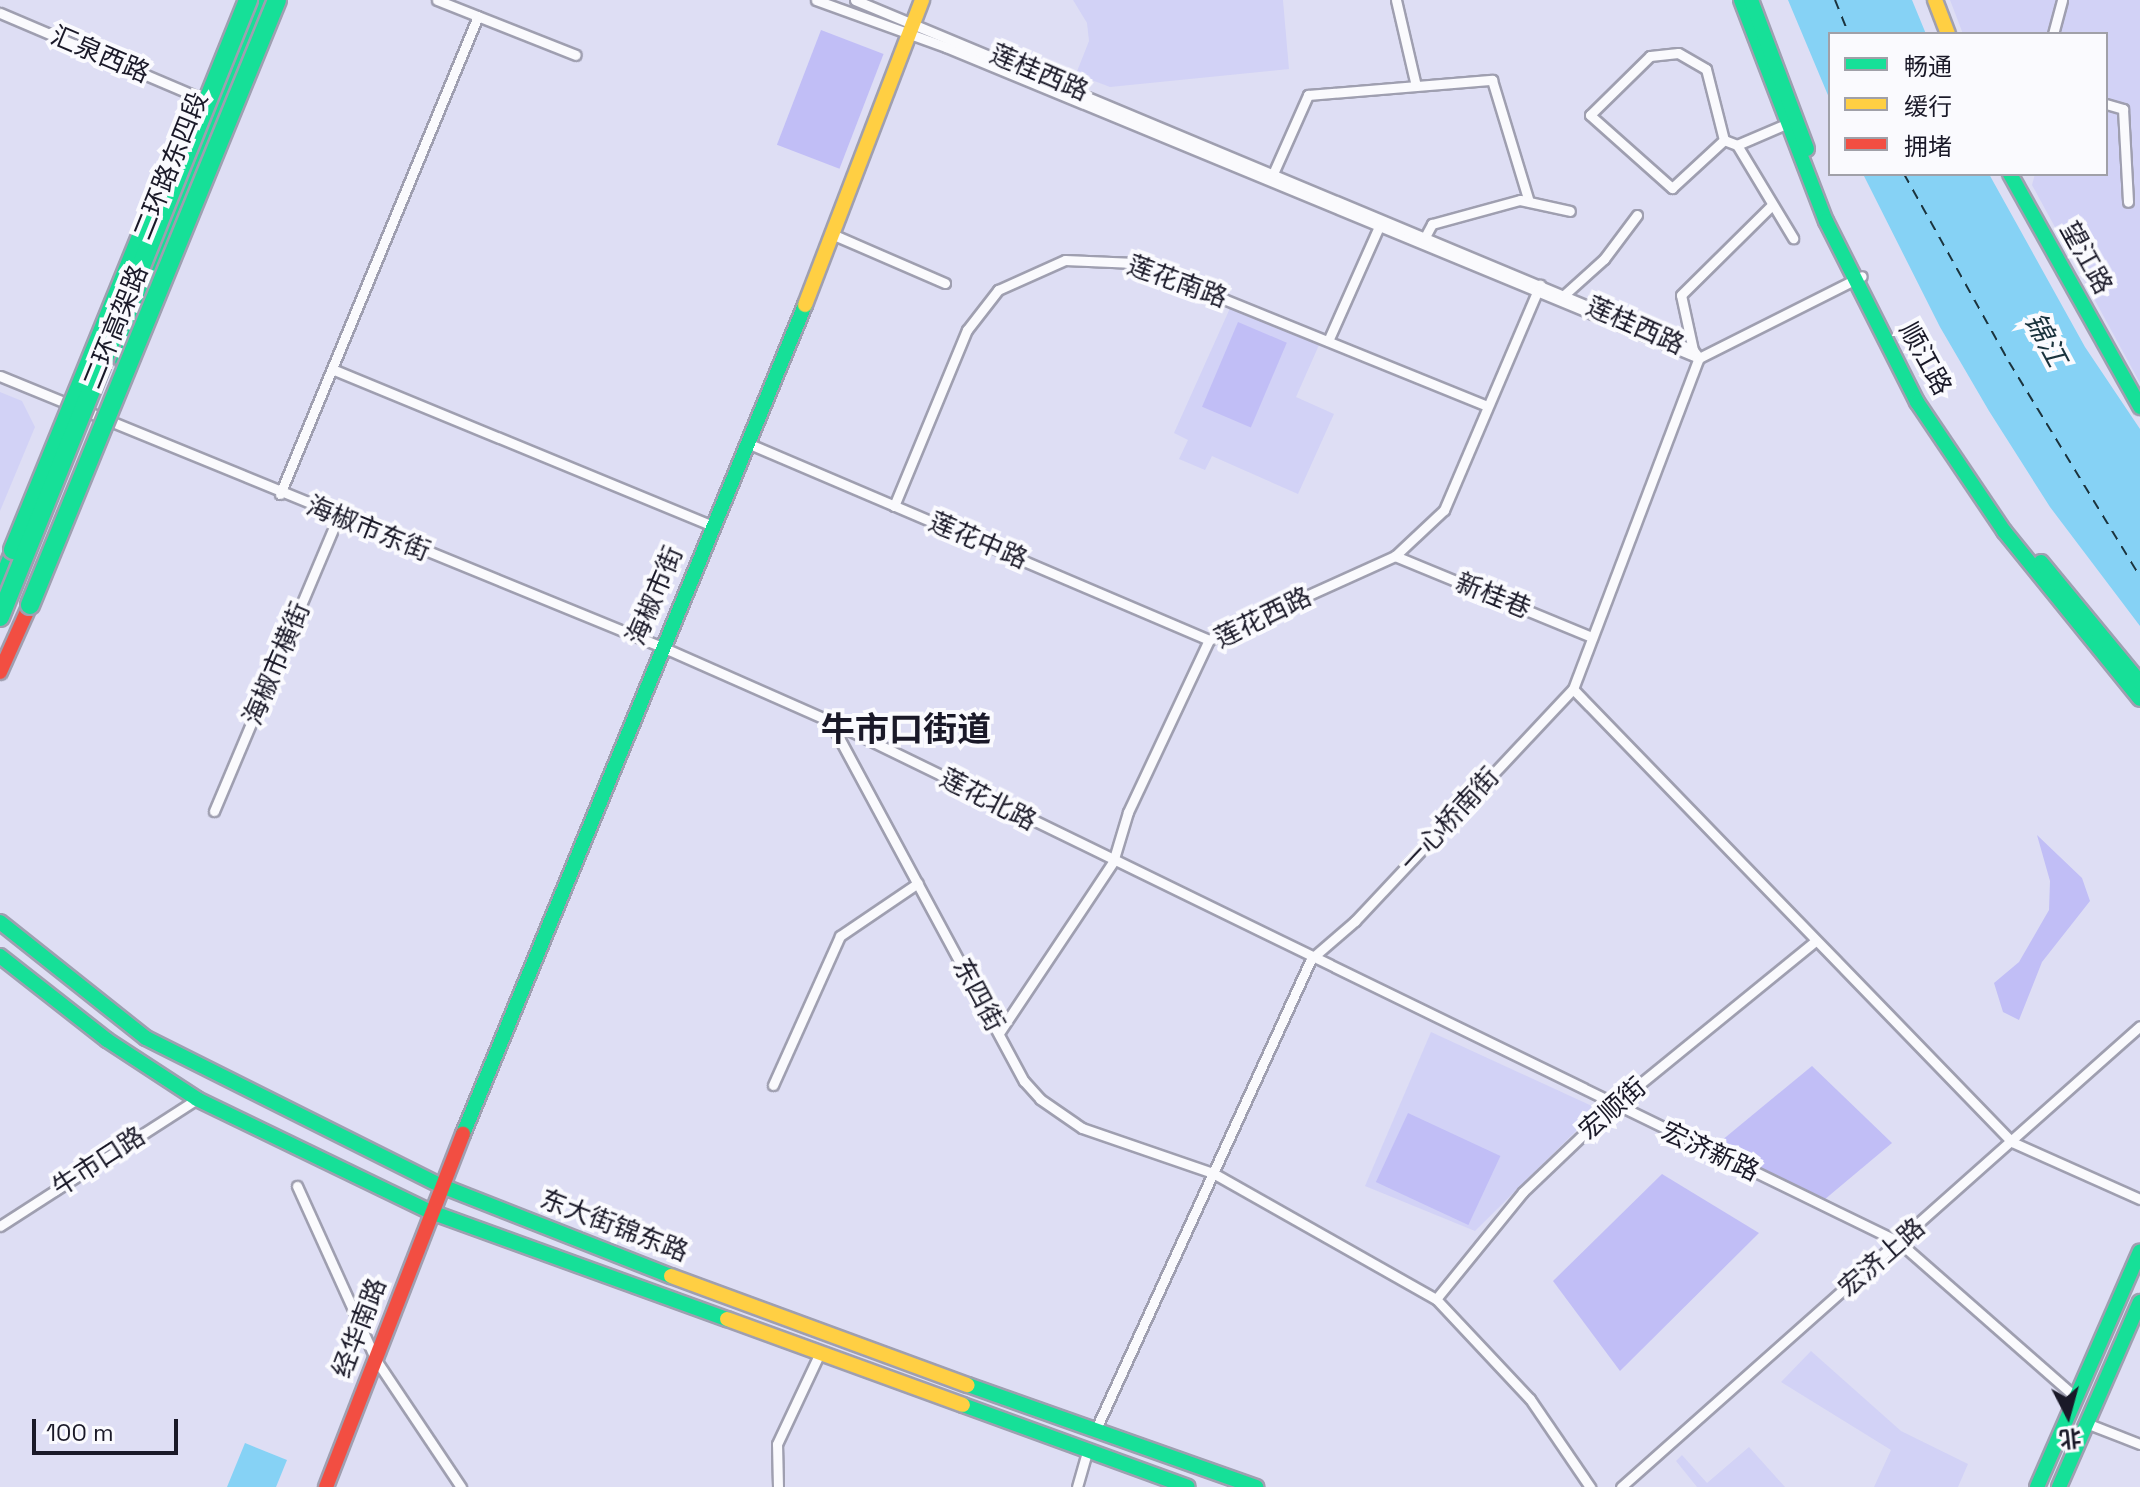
<!DOCTYPE html>
<html>
<head>
<meta charset="utf-8">
<style>
	body { margin:0 }
	#map { position:relative; width:2140px; height:1487px; overflow:hidden; background:#dedef4; font-family:"Space Grotesk","Noto Sans SC",sans-serif }
	div>[style] { position:absolute }
	.built>* { inset:0; background:#d2d2f6 }
	.green>* { inset:0; background:#c1bef6; transform-origin:0 0 }
	.water>* { inset:0; background:#86d2f5 }
	.ferry>* { height:2px; margin-top:-1px; transform-origin:0; background:repeating-linear-gradient(90deg,#1b333d 0 10px,transparent 0 18px) }
	.roads { filter:drop-shadow(2px 0 #9f9fb0) drop-shadow(-2px 0 #9f9fb0) drop-shadow(0 2px #9f9fb0) drop-shadow(0 -2px #9f9fb0) }
	.street>* { height:9px; margin:-4.5px; padding:0 4.5px; transform-origin:4.5px; border-radius:4.5px; background:#fafafd }
	.fast>* { height:14px; margin:-7px; padding:0 7px; transform-origin:7px; border-radius:7px; background:#16e098 }
	.slow>* { height:14px; margin:-7px; padding:0 7px; transform-origin:7px; border-radius:7px; background:#ffcf43 }
	.jam>* { height:14px; margin:-7px; padding:0 7px; transform-origin:7px; border-radius:7px; background:#f24e42 }
	.bridges { filter:drop-shadow(2px 0 #9f9fb0) drop-shadow(-2px 0 #9f9fb0) drop-shadow(0 2px #9f9fb0) drop-shadow(0 -2px #9f9fb0) }
	.fast-bridge>* { height:18px; margin:-9px; padding:0 9px; transform-origin:9px; border-radius:9px; background:#16e098 }
	span { translate:-50% -50%; white-space:nowrap; text-align:center; line-height:1.15; -webkit-text-stroke:8px #fafafe; paint-order:stroke }
	.street-label { font-size:26px; color:#1a1928 }
	.water-label { font-size:28px; color:#1b333d; font-style:italic }
	.district-label { font-size:34px; color:#1a1928; font-weight:700 }
	.legend { position:absolute; left:1828px; top:32px; width:280px; height:144px; box-sizing:border-box; background:#fafafe; border:2px solid #a0a0a8; margin:0; padding:10px 14px; list-style:none; font-size:24px; color:#1a1928 }
	.legend li { display:flex; align-items:center; gap:16px; height:40px }
	.legend b { width:40px; border:2px solid #a0a0a8 }
	.north { position:absolute; left:2028px; top:1375px; width:80px; height:80px; -webkit-text-stroke:6px #fafafe; paint-order:stroke; rotate:174deg; font-size:22px; font-weight:700; line-height:32px; text-align:center; color:#1a1928 }
	.north::after { content:''; display:block; margin:auto; width:28px; height:36px; background:#1a1928; clip-path:polygon(50% 0,100% 100%,50% 72%,0 100%) }
	.scale { position:absolute; left:32px; top:1419px; width:146px; height:36px; box-sizing:border-box; border:4px solid #1a1928; border-top:0; padding-left:10px; font-size:24px; line-height:28px; white-space:nowrap; color:#1a1928; -webkit-text-stroke:6px #fafafe; paint-order:stroke }
</style>
</head>
<body>
<div id="map">
	<div class="built">
		<div style="clip-path:polygon(1073px 0,1283px 0,1289px 69px,1110px 87px,1076px 74px,1089px 41px,1087px 23px)"></div>
		<div style="clip-path:polygon(1950px 0,2140px 0,2140px 383px,2032px 185px,2035px 174px,2106px 174px,2106px 34px,1963px 34px)"></div>
		<div style="clip-path:polygon(1231px 306px,1319px 345px,1296px 397px,1334px 414px,1298px 494px,1212px 456px,1205px 470px,1179px 459px,1188px 440px,1174px 433px)"></div>
		<div style="clip-path:polygon(0 392px,22px 401px,35px 427px,0 511px)"></div>
		<div style="clip-path:polygon(1431px 1032px,1592px 1106px,1576px 1131px,1475px 1231px,1365px 1186px)"></div>
		<div style="clip-path:polygon(1811px 1351px,1901px 1431px,1968px 1464px,1958px 1487px,1874px 1487px,1891px 1450px,1781px 1382px)"></div>
		<div style="clip-path:polygon(1749px 1447px,1785px 1487px,1697px 1487px,1676px 1461px,1682px 1455px,1707px 1483px)"></div>
	</div>
	<div class="green">
		<div style="left:821px;top:30px;width:67px;height:123px;rotate:21deg"></div>
		<div style="left:1238px;top:322px;width:53px;height:92px;rotate:23deg"></div>
		<div style="clip-path:polygon(2037px 835px,2082px 878px,2090px 901px,2042px 962px,2019px 1020px,2003px 1012px,1994px 983px,2019px 962px,2049px 910px,2050px 881px)"></div>
		<div style="clip-path:polygon(1812px 1066px,1892px 1143px,1818px 1205px,1721px 1141px)"></div>
		<div style="left:1408px;top:1113px;width:102px;height:76px;rotate:25deg"></div>
		<div style="clip-path:polygon(1662px 1174px,1759px 1233px,1620px 1371px,1553px 1281px)"></div>
	</div>
	<div class="water">
		<div style="clip-path:polygon(1788px 0,1912px 0,1926px 34px,1830px 34px,1830px 100px)"></div>
		<div style="clip-path:polygon(1863px 174px,1989px 174px,2085px 347px,2140px 429px,2140px 626px,2050px 507px,1989px 411px,1940px 327px)"></div>
		<div style="clip-path:polygon(245px 1443px,287px 1460px,276px 1487px,227px 1487px)"></div>
	</div>
	<div class="ferry">
		<div style="left:1835px;top:0;width:37px;rotate:68deg"></div>
		<div style="left:1904px;top:174px;width:215px;rotate:60.8deg"></div>
		<div style="left:2009px;top:362px;width:252px;rotate:58.6deg"></div>
	</div>
	<div class="roads">
		<div class="street">
			<div style="left:437px;top:0;width:149px;rotate:21.6deg"></div>
			<div style="left:816px;top:0;width:138px;rotate:19.9deg"></div>
			<div style="left:946px;top:47px;width:815px;rotate:22.44deg"></div>
			<div style="left:855px;top:0;width:908px;rotate:22.67deg"></div>
			<div style="left:1693px;top:350px;width:10px;rotate:53deg"></div>
			<div style="left:1396px;top:0;width:88px;rotate:76.9deg"></div>
			<div style="left:0;top:13px;width:217px;rotate:23deg"></div>
			<div style="left:2053px;top:34px;width:35px;rotate:-75deg"></div>
			<div style="left:2106px;top:104px;width:18px;rotate:16deg"></div>
			<div style="left:2123px;top:109px;width:93px;rotate:86.9deg"></div>
			<div style="left:1724px;top:140px;width:73px;rotate:-104.2deg"></div>
			<div style="left:1706px;top:69px;width:32px;rotate:-150deg"></div>
			<div style="left:1678px;top:53px;width:28px;rotate:174deg"></div>
			<div style="left:1650px;top:56px;width:84px;rotate:135.5deg"></div>
			<div style="left:1590px;top:115px;width:110px;rotate:41.7deg"></div>
			<div style="left:1672px;top:188px;width:71px;rotate:-42.7deg"></div>
			<div style="left:1724px;top:140px;width:14px;rotate:21deg"></div>
			<div style="left:1737px;top:145px;width:53px;rotate:-23.2deg"></div>
			<div style="left:1737px;top:145px;width:109px;rotate:58.9deg"></div>
			<div style="left:1272px;top:176px;width:89px;rotate:-66deg"></div>
			<div style="left:1308px;top:95px;width:185px;rotate:-4.7deg"></div>
			<div style="left:1492px;top:80px;width:127px;rotate:73.1deg"></div>
			<div style="left:834px;top:235px;width:121px;rotate:23.4deg"></div>
			<div style="left:1425px;top:237px;width:15px;rotate:-62deg"></div>
			<div style="left:1432px;top:224px;width:91px;rotate:-15.3deg"></div>
			<div style="left:1520px;top:200px;width:51px;rotate:12.4deg"></div>
			<div style="left:1564px;top:295px;width:54px;rotate:-42deg"></div>
			<div style="left:1604px;top:259px;width:55px;rotate:-53.1deg"></div>
			<div style="left:1328px;top:341px;width:128px;rotate:-66deg"></div>
			<div style="left:1693px;top:350px;width:56px;rotate:-102.3deg"></div>
			<div style="left:1681px;top:295px;width:128px;rotate:-44.7deg"></div>
			<div style="left:332px;top:369px;width:411px;rotate:22.4deg"></div>
			<div style="left:0;top:376px;width:715px;rotate:22.26deg"></div>
			<div style="left:662px;top:647px;width:184px;rotate:23.8deg"></div>
			<div style="left:830px;top:721px;width:1189px;rotate:25.98deg"></div>
			<div style="left:1899px;top:1242px;width:233px;rotate:41.3deg"></div>
			<div style="left:747px;top:443px;width:502px;rotate:23.09deg"></div>
			<div style="left:280px;top:494px;width:517px;rotate:-67.5deg"></div>
			<div style="left:894px;top:506px;width:191px;rotate:-67.5deg"></div>
			<div style="left:967px;top:330px;width:51px;rotate:-52.2deg"></div>
			<div style="left:998px;top:290px;width:73px;rotate:-24.1deg"></div>
			<div style="left:1065px;top:260px;width:70px;rotate:2.5deg"></div>
			<div style="left:1135px;top:263px;width:380px;rotate:22.1deg"></div>
			<div style="left:1395px;top:556px;width:213px;rotate:22.4deg"></div>
			<div style="left:1573px;top:689px;width:631px;rotate:45.9deg"></div>
			<div style="left:2012px;top:1142px;width:140px;rotate:24deg"></div>
			<div style="left:831px;top:723px;width:407px;rotate:61.7deg"></div>
			<div style="left:1024px;top:1081px;width:24px;rotate:48deg"></div>
			<div style="left:1040px;top:1099px;width:51px;rotate:34.6deg"></div>
			<div style="left:1082px;top:1128px;width:139px;rotate:19deg"></div>
			<div style="left:1213px;top:1173px;width:256px;rotate:29.5deg"></div>
			<div style="left:1436px;top:1299px;width:137px;rotate:46.8deg"></div>
			<div style="left:1530px;top:1399px;width:107px;rotate:55.7deg"></div>
			<div style="left:214px;top:811px;width:319px;rotate:-67.1deg"></div>
			<div style="left:999px;top:1033px;width:206px;rotate:-56.3deg"></div>
			<div style="left:1113px;top:862px;width:52px;rotate:-73.3deg"></div>
			<div style="left:1128px;top:812px;width:190px;rotate:-64.8deg"></div>
			<div style="left:1209px;top:640px;width:204px;rotate:-24.3deg"></div>
			<div style="left:1395px;top:556px;width:67px;rotate:-43.2deg"></div>
			<div style="left:1444px;top:510px;width:245px;rotate:-66.9deg"></div>
			<div style="left:773px;top:1085px;width:163px;rotate:-65.8deg"></div>
			<div style="left:840px;top:936px;width:94px;rotate:-34.2deg"></div>
			<div style="left:297px;top:1186px;width:191px;rotate:65.6deg"></div>
			<div style="left:376px;top:1360px;width:153px;rotate:56.2deg"></div>
			<div style="left:0;top:1226px;width:234px;rotate:-32.8deg"></div>
			<div style="left:1436px;top:1299px;width:138px;rotate:-50.9deg"></div>
			<div style="left:1523px;top:1192px;width:124px;rotate:-43.7deg"></div>
			<div style="left:1613px;top:1106px;width:259px;rotate:-39.2deg"></div>
			<div style="left:2086px;top:1423px;width:58px;rotate:21.3deg"></div>
			<div style="left:1095px;top:1431px;width:519px;rotate:-65.41deg"></div>
			<div style="left:1311px;top:959px;width:58px;rotate:-40.8deg"></div>
			<div style="left:1355px;top:921px;width:318px;rotate:-46.8deg"></div>
			<div style="left:1573px;top:689px;width:354px;rotate:-69.2deg"></div>
			<div style="left:1699px;top:358px;width:182px;rotate:-26.7deg"></div>
			<div style="left:778px;top:1487px;width:43px;rotate:-91.3deg"></div>
			<div style="left:777px;top:1444px;width:96px;rotate:-64.8deg"></div>
			<div style="left:1077px;top:1487px;width:35px;rotate:-74deg"></div>
			<div style="left:1621px;top:1487px;width:694px;rotate:-41.61deg"></div>
		</div>
		<div class="fast">
			<div style="left:1741px;top:0;width:237px;rotate:69deg"></div>
			<div style="left:1826px;top:221px;width:203px;rotate:63.3deg"></div>
			<div style="left:1917px;top:402px;width:156px;rotate:56deg"></div>
			<div style="left:2004px;top:531px;width:216px;rotate:51deg"></div>
			<div style="left:1751px;top:0;width:159px;rotate:69.4deg"></div>
			<div style="left:2010px;top:174px;width:267px;rotate:60.8deg"></div>
			<div style="left:121px;top:359px;width:388px;rotate:-67.9deg"></div>
			<div style="left:2041px;top:562px;width:156px;rotate:50.5deg"></div>
			<div style="left:0;top:582px;width:35px;rotate:-68deg"></div>
			<div style="left:0;top:922px;width:186px;rotate:38.5deg"></div>
			<div style="left:146px;top:1038px;width:331px;rotate:26.6deg"></div>
			<div style="left:442px;top:1186px;width:246px;rotate:21.5deg"></div>
			<div style="left:0;top:956px;width:136px;rotate:38.1deg"></div>
			<div style="left:107px;top:1040px;width:108px;rotate:33.2deg"></div>
			<div style="left:197px;top:1099px;width:260px;rotate:25.8deg"></div>
			<div style="left:431px;top:1212px;width:315px;rotate:19.9deg"></div>
			<div style="left:463px;top:1134px;width:897px;rotate:-67.58deg"></div>
			<div style="left:968px;top:1385px;width:306px;rotate:19.5deg"></div>
			<div style="left:963px;top:1405px;width:239px;rotate:20deg"></div>
			<div style="left:2037px;top:1487px;width:257px;rotate:-66.4deg"></div>
			<div style="left:2059px;top:1487px;width:202px;rotate:-66.4deg"></div>
		</div>
		<div class="slow">
			<div style="left:1935px;top:0;width:36px;rotate:69deg"></div>
			<div style="left:805px;top:305px;width:327px;rotate:-69deg"></div>
			<div style="left:671px;top:1276px;width:316px;rotate:20.2deg"></div>
			<div style="left:727px;top:1319px;width:251px;rotate:20deg"></div>
		</div>
		<div class="jam">
			<div style="left:0;top:672px;width:73px;rotate:-65.9deg"></div>
			<div style="left:326px;top:1487px;width:379px;rotate:-68.8deg"></div>
		</div>
	</div>
	<div class="bridges">
		<div class="fast-bridge">
			<div style="left:13px;top:550px;width:368px;rotate:-67.8deg"></div>
			<div style="left:30px;top:605px;width:653px;rotate:-67.79deg"></div>
			<div style="left:0;top:617px;width:665px;rotate:-68.1deg"></div>
		</div>
	</div>
	<div class="street-label">
		<span style="left:100px;top:55px;rotate:23deg">汇泉西路</span>
		<span style="left:1039px;top:73px;rotate:23deg">莲桂西路</span>
		<span style="left:171px;top:166px;rotate:-68deg">二环路东四段</span>
		<span style="left:2086px;top:258px;rotate:61deg">望江路</span>
		<span style="left:1177px;top:282px;rotate:20deg">莲花南路</span>
		<span style="left:1635px;top:326px;rotate:24deg">莲桂西路</span>
		<span style="left:116px;top:327px;rotate:-68deg">二环高架路</span>
		<span style="left:1925px;top:359px;rotate:61deg">顺江路</span>
		<span style="left:368px;top:529px;rotate:22deg">海椒市东街</span>
		<span style="left:978px;top:541px;rotate:23deg">莲花中路</span>
		<span style="left:655px;top:596px;rotate:-67deg">海椒市街</span>
		<span style="left:1493px;top:596px;rotate:22deg">新桂巷</span>
		<span style="left:1263px;top:618px;rotate:-26deg">莲花西路</span>
		<span style="left:277px;top:664px;rotate:-67deg">海椒市横街</span>
		<span style="left:988px;top:800px;rotate:27deg">莲花北路</span>
		<span style="left:1450px;top:820px;rotate:-47deg">一心桥南街</span>
		<span style="left:978px;top:995px;rotate:62deg">东四街</span>
		<span style="left:1613px;top:1109px;rotate:-41deg">宏顺街</span>
		<span style="left:1710px;top:1152px;rotate:25deg">宏济新路</span>
		<span style="left:99px;top:1162px;rotate:-33deg">牛市口路</span>
		<span style="left:614px;top:1226px;rotate:21deg">东大街锦东路</span>
		<span style="left:1882px;top:1258px;rotate:-41deg">宏济上路</span>
		<span style="left:360px;top:1328px;rotate:-69deg">经华南路</span>
	</div>
	<div class="water-label">
		<span style="left:2046px;top:339px;rotate:62deg">锦江</span>
	</div>
	<div class="district-label">
		<span style="left:906px;top:730px">牛市口街道</span>
	</div>
	<ul class="legend">
	<li><b style="height:10px;background:#16e098"></b>畅通</li>
	<li><b style="height:10px;background:#ffcf43"></b>缓行</li>
	<li><b style="height:10px;background:#f24e42"></b>拥堵</li>
	</ul>
	<div class="north">北</div>
	<div class="scale">100 m</div>
</div>
</body>
</html>
